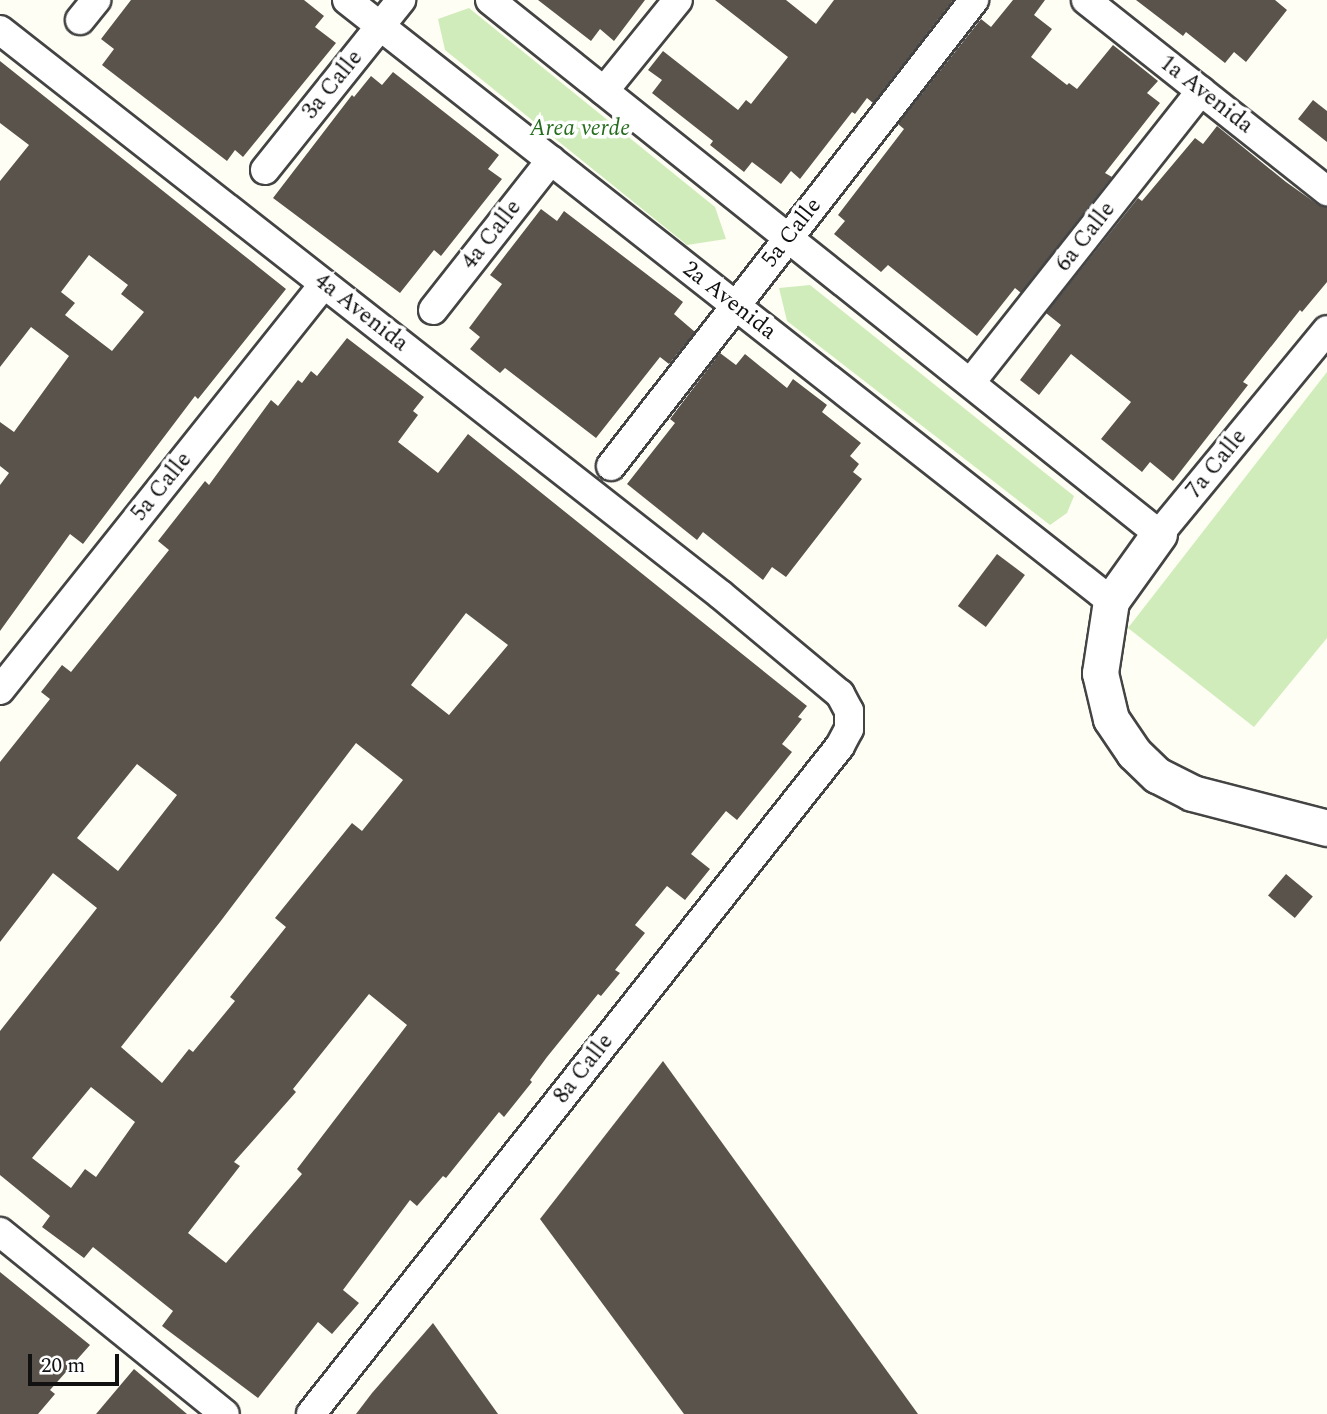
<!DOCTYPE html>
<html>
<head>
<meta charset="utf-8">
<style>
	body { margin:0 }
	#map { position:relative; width:1327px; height:1414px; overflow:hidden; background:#fffef4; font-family:Spectral,serif }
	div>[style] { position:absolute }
	.green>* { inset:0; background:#d0ecbb }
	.building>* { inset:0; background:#5a534c; transform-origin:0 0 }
	.roads { filter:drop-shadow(2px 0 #444) drop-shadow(-2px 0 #444) drop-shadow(0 2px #444) drop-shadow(0 -2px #444) }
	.minor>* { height:28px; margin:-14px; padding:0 14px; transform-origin:14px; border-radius:14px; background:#fff }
	.tertiary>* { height:35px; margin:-17.5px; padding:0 17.5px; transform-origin:17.5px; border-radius:17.5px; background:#fff }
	span { translate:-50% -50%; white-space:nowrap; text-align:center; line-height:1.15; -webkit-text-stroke:7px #fff; paint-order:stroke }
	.street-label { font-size:23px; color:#111 }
	.park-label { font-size:23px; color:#256d1d; font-style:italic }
	.scale { position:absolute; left:28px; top:1354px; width:91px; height:32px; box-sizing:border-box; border:4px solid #111; border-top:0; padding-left:9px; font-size:21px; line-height:24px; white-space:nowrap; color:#111; -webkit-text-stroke:5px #fff; paint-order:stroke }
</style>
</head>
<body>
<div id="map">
	<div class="green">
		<div style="clip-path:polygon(469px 8px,715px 207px,726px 239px,687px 245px,445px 50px,438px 19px)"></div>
		<div style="clip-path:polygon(810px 285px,1074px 496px,1067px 513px,1050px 525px,787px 321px,779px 288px)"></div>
		<div style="clip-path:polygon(1327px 372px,1327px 638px,1254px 727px,1128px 628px)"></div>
	</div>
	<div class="building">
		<div style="clip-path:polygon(131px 0,304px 0,324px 16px,315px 27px,336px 43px,243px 157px,235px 150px,227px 161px,102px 65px,114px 49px,101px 39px)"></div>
		<div style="clip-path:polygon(538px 0,645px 0,614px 41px,600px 29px,591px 41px)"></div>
		<div style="clip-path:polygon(715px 0,786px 0,816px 24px,834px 0,953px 0,873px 103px,867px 98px,855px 114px,852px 112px,800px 179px,791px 171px,781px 184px,752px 162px,744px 172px,710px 145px,713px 141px,652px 93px,662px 80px,648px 70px,663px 51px,738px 110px,746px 100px,751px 104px,788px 57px)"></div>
		<div style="clip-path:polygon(1013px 0,1045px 0,1034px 15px,1052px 29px,1031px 57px,1067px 85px,1069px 83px,1077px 89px,1113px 45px,1158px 81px,1147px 93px,1160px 103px,1105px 173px,1112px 177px,1021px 293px,1015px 288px,977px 336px,888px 265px,881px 272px,834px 234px,845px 221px,838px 215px,904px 129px,898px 124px,981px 19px,991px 27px)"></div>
		<div style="clip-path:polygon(1136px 0,1275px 0,1287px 10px,1246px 62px,1234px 52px,1225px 63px,1186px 32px,1183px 36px)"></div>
		<div style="clip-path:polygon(evenodd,0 61px,286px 289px,198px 399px,195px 396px,83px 544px,70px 534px,0 631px,0 485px,9px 473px,0 466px,0 422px,14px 432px,69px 356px,31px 327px,0 367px,0 181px,29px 145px,0 123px,0 61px,89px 255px,128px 285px,121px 294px,144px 312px,112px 351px,65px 315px,75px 303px,61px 292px,89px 255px)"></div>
		<div style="clip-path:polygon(393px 72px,499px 155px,488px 169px,502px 179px,441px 256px,434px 250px,400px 293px,273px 198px,352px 95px,354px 97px,371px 76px,382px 85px)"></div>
		<div style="clip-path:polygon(1313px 100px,1327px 111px,1327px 142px,1298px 119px)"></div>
		<div style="clip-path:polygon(1217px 126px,1286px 182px,1317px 204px,1327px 207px,1327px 282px,1302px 312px,1300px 310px,1243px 382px,1248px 385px,1173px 481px,1150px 462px,1142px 472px,1101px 439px,1131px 402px,1071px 354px,1039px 395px,1020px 380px,1061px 325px,1046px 313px,1138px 198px,1142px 201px,1195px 138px,1203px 144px)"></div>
		<div style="clip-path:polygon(541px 209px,557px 221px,564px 211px,683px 302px,674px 314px,695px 332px,669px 364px,660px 357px,596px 438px,505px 368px,500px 373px,470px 349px,480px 337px,469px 328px,502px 284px,490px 275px)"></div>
		<div style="clip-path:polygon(evenodd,347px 338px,424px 397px,413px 411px,418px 415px,398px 442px,438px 473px,468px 434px,807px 706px,798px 717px,802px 719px,782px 744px,792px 752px,780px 767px,737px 820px,726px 811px,691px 854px,710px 869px,685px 900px,667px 886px,635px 925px,645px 933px,615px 970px,620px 973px,601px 996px,598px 994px,547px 1057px,530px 1080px,532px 1082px,504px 1117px,499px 1112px,446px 1178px,443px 1176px,417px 1206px,410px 1200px,343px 1290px,359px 1303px,332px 1334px,318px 1322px,258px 1398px,162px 1326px,173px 1311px,93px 1247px,84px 1258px,42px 1227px,50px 1216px,0 1175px,0 1031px,97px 908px,53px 873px,0 942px,0 762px,50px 699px,41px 692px,62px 665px,71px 672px,169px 550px,158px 541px,205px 481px,209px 485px,271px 400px,278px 406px,298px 380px,302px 383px,311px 371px,317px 376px,347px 338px,466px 613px,508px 645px,449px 715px,411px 685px,466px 613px,347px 338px,356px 743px,403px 780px,362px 831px,352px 823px,275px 918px,286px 927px,230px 997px,235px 1001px,193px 1052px,189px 1049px,162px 1083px,121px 1047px,220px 922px,356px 743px,347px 338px,137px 764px,177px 795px,118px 871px,77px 838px,137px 764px,347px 338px,369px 994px,407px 1025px,297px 1169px,302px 1174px,226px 1263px,188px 1233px,240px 1166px,234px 1162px,296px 1092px,293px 1089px,369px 994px,347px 338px,91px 1087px,135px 1122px,96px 1177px,85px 1169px,71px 1188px,32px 1158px,91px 1087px)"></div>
		<div style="clip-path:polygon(720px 353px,736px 365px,745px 354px,787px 388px,793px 379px,827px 405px,822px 412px,861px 443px,850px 456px,859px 464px,853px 472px,862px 479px,786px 577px,772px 567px,763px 580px,703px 532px,697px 540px,627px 484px,675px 423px,670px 419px)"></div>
		<div style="left:997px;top:554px;width:35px;height:65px;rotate:37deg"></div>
		<div style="left:1286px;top:874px;width:35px;height:28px;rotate:40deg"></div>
		<div style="clip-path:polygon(663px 1061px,918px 1414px,684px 1414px,540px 1219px)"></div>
		<div style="clip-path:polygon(0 1272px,90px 1345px,50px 1390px,55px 1394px,38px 1414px,0 1414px)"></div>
		<div style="clip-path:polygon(433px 1323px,498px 1414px,356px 1414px,372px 1393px)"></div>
		<div style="clip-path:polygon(134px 1369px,187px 1414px,96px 1414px)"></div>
	</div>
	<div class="roads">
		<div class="minor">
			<div style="left:347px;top:0;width:972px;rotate:38.19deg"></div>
			<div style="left:490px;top:0;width:856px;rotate:38.6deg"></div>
			<div style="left:1159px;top:534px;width:264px;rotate:-50.5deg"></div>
			<div style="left:1086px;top:0;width:308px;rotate:38.4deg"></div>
			<div style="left:80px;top:20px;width:26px;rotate:-51deg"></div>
			<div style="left:0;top:30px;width:916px;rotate:38.08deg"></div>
			<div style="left:721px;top:595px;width:155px;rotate:39.8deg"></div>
			<div style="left:840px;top:694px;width:19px;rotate:62deg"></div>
			<div style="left:849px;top:711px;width:18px;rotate:90deg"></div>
			<div style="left:849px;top:729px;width:19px;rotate:118deg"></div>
			<div style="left:840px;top:746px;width:852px;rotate:128.38deg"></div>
			<div style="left:604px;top:91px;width:117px;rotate:-50.9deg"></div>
			<div style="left:265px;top:170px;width:218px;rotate:-51.3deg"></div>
			<div style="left:433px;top:310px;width:191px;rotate:-51.8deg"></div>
			<div style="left:971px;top:382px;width:371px;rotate:-51.7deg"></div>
			<div style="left:611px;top:466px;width:591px;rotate:-52.08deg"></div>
			<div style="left:0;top:690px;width:519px;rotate:-51.41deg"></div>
			<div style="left:0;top:1232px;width:289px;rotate:39deg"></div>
		</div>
		<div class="tertiary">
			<div style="left:1159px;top:534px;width:82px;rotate:125.6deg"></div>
			<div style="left:1111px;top:601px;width:73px;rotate:98.7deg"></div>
			<div style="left:1100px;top:673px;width:47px;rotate:76.6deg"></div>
			<div style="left:1111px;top:719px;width:41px;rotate:55.9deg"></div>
			<div style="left:1134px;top:753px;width:32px;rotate:44deg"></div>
			<div style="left:1157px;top:775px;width:39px;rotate:27deg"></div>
			<div style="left:1192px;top:793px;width:139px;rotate:14.5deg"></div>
		</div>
	</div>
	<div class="street-label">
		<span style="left:333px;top:85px;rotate:-51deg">3a Calle</span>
		<span style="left:1206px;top:95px;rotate:38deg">1a Avenida</span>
		<span style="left:792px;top:233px;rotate:-52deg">5a Calle</span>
		<span style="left:492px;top:235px;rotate:-52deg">4a Calle</span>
		<span style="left:1086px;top:237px;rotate:-52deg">6a Calle</span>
		<span style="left:729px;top:301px;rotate:38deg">2a Avenida</span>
		<span style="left:361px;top:313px;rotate:38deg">4a Avenida</span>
		<span style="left:1217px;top:464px;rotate:-51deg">7a Calle</span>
		<span style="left:162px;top:487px;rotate:-51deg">5a Calle</span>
		<span style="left:584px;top:1069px;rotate:-52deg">8a Calle</span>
	</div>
	<div class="park-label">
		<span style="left:580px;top:129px">Area verde</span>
	</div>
	<div class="scale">20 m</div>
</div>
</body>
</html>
